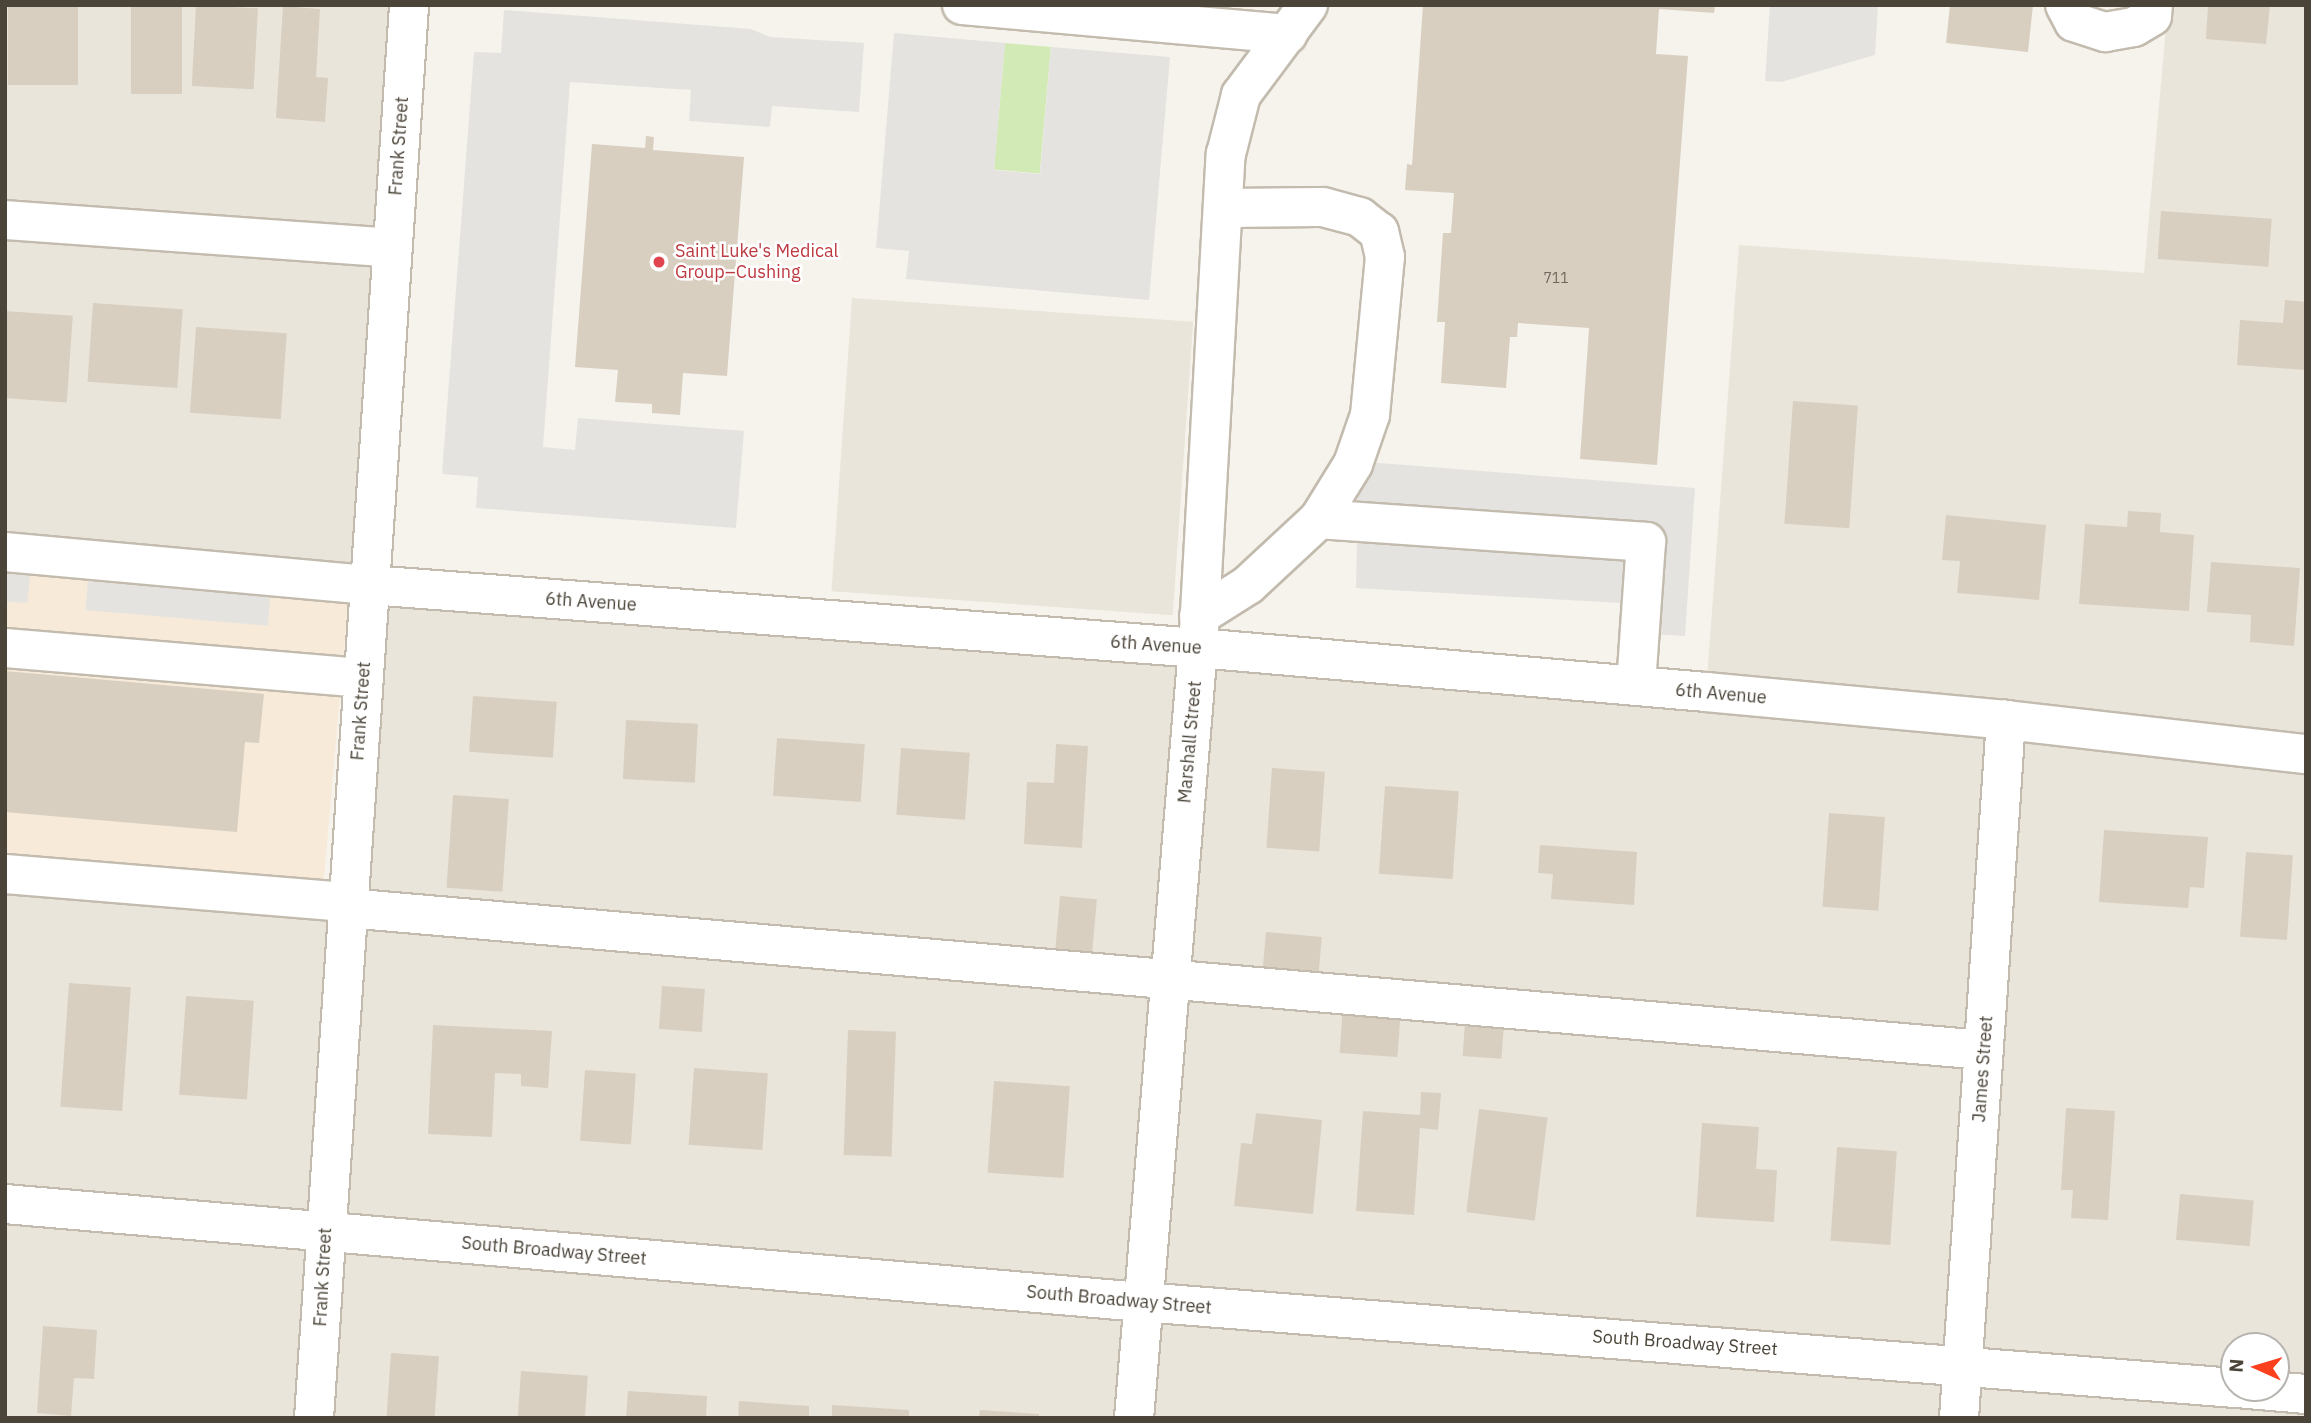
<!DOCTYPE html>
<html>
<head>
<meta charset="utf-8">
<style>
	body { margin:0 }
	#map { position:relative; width:2311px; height:1423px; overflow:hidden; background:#f6f3ec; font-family:"IBM Plex Sans",sans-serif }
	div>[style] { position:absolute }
	.residential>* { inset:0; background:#eae5da; transform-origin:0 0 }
	.commercial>* { inset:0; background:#f7ead8; transform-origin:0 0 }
	.green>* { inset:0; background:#d2eab5; transform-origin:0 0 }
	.parking>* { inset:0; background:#e5e3e0; transform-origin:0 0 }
	.building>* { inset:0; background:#d8cfc1; transform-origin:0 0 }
	.roads { filter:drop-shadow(2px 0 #c2bbae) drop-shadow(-2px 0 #c2bbae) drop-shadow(0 2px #c2bbae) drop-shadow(0 -2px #c2bbae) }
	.minor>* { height:38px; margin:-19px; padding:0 19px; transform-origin:19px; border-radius:19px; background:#fff }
	.dots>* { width:19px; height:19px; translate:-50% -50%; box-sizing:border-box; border:4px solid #fff; border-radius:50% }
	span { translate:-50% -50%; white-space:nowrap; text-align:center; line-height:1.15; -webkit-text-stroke:5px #fff; paint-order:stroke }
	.number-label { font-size:14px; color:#6e675b }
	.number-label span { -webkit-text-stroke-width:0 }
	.street-label { font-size:18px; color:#4b4439 }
	.health-label { font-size:18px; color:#be3a42 }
	.left { translate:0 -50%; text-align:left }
	.frame { position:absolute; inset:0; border:7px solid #4b4439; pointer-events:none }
	.north { position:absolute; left:2220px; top:1332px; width:70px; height:70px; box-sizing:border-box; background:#fff; border:2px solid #b7b4b0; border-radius:50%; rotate:274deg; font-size:19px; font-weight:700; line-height:28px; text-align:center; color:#4b4439 }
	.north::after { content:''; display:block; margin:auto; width:24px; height:32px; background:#fc3f1d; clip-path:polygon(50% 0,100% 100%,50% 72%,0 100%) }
</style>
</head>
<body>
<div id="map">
	<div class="residential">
		<div style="clip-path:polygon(evenodd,5px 5px,409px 5px,370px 585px,1706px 692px,1739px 245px,2144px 273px,2168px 5px,2306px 5px,2306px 1418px,5px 1418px,5px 877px,329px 907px,370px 586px,5px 552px,5px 5px,2234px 1346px,2276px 1346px,2276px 1388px,2234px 1388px,2234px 1346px)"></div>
		<div style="left:852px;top:298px;width:342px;height:294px;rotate:4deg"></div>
	</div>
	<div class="commercial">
		<div style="left:5px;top:565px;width:345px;height:312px;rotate:5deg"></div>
	</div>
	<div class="green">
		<div style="left:1005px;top:43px;width:46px;height:127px;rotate:5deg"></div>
	</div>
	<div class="parking">
		<div style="clip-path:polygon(1770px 5px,1878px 5px,1875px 55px,1781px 82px,1765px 81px)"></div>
		<div style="clip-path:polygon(504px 10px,751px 29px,770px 37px,864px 43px,859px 112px,772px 106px,770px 127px,689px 121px,691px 90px,570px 82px,543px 447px,575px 450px,578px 418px,744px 431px,736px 528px,476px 508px,478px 477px,442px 474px,474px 52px,501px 53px)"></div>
		<div style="clip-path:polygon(894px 33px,1005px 43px,994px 170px,1040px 174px,1051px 47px,1170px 57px,1149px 300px,906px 279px,909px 251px,876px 248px)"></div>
		<div style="clip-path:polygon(1367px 462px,1695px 488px,1685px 636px,1618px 632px,1620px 603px,1356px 588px,1358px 488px)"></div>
		<div style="left:5px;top:572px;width:25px;height:29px;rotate:5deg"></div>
		<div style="left:88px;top:581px;width:183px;height:29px;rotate:5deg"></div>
	</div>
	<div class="building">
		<div style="left:8px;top:5px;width:70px;height:80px"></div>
		<div style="left:131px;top:5px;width:51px;height:89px"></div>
		<div style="left:196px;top:5px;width:62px;height:81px;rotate:3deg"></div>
		<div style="clip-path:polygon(1423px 5px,1715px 5px,1714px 13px,1659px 9px,1656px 54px,1688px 56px,1657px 465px,1580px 459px,1589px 328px,1518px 323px,1517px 337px,1510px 337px,1506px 388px,1441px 383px,1445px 322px,1437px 322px,1443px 233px,1451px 233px,1454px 193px,1405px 190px,1407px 164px,1412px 165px)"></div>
		<div style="clip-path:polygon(1950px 5px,2033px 5px,2028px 52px,1946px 43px)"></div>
		<div style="clip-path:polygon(2208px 5px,2270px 5px,2266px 44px,2206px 39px)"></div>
		<div style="clip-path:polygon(283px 6px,320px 9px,316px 77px,328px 78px,325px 122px,276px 118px)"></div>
		<div style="clip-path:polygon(646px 136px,654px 137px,653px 150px,744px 157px,727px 376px,683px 373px,680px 415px,652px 413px,652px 404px,615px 402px,618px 370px,575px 367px,592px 144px,645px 148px)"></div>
		<div style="left:2161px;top:211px;width:111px;height:48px;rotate:4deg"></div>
		<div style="clip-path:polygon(2285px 300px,2306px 302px,2306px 370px,2237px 365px,2240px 320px,2283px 323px)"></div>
		<div style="left:93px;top:303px;width:90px;height:79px;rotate:4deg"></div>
		<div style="left:5px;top:311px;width:68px;height:87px;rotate:4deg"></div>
		<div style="left:196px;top:327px;width:91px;height:86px;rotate:4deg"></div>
		<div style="left:1793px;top:401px;width:65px;height:123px;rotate:4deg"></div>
		<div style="clip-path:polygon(2128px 511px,2161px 513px,2160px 532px,2194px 535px,2189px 611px,2079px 604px,2085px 524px,2127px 527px)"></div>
		<div style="clip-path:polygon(1946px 515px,2046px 525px,2039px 600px,1957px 593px,1960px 561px,1942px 560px)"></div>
		<div style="clip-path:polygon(2211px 562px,2300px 568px,2294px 646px,2250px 642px,2251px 615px,2207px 612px)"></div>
		<div style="clip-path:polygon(5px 671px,264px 694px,259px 743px,245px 742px,237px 832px,5px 812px)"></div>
		<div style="left:473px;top:696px;width:84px;height:56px;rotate:4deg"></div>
		<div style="left:626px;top:720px;width:72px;height:59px;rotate:3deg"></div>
		<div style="left:777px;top:738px;width:88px;height:58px;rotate:4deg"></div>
		<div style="clip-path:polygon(1056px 744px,1088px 746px,1082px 848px,1024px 844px,1027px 782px,1054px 783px)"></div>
		<div style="left:901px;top:748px;width:69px;height:67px;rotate:4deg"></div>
		<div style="left:1272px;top:768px;width:53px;height:80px;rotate:4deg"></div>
		<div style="left:1385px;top:786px;width:74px;height:88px;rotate:4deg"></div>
		<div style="left:453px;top:795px;width:56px;height:93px;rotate:4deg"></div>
		<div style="left:1829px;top:813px;width:56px;height:94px;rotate:4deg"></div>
		<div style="clip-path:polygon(2104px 830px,2208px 837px,2204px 888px,2190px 887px,2188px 908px,2099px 902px)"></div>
		<div style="clip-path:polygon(1540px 845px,1637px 852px,1634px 905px,1551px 899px,1553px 874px,1538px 873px)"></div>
		<div style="left:2246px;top:852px;width:47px;height:85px;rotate:4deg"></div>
		<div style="left:1060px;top:896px;width:37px;height:56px;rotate:5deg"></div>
		<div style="left:1266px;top:932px;width:56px;height:39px;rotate:5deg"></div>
		<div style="left:69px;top:983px;width:62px;height:124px;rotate:4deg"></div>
		<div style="left:662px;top:986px;width:43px;height:43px;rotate:4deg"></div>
		<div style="left:186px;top:996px;width:68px;height:99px;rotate:4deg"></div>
		<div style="left:1343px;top:1005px;width:58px;height:48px;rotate:4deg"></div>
		<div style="left:1465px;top:1022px;width:39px;height:34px;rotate:4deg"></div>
		<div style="clip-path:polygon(433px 1025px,552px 1031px,548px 1088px,521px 1086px,521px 1074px,495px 1073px,492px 1137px,428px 1134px)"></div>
		<div style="left:848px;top:1030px;width:48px;height:125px;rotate:2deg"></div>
		<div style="left:694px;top:1068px;width:74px;height:77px;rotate:4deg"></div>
		<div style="left:585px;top:1070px;width:51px;height:71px;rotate:4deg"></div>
		<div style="left:994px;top:1081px;width:76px;height:92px;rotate:4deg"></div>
		<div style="clip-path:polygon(1421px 1092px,1441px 1093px,1438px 1130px,1420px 1128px,1414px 1215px,1356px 1211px,1363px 1111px,1420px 1115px)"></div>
		<div style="clip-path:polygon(2066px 1108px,2115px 1111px,2108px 1220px,2071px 1218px,2073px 1190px,2061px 1190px)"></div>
		<div style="left:1479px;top:1109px;width:69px;height:104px;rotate:7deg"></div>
		<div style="clip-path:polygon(1256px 1113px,1322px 1120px,1313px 1214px,1234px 1206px,1241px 1143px,1252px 1144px)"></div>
		<div style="clip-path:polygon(1702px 1123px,1759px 1127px,1756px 1169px,1777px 1170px,1774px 1222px,1696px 1217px)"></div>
		<div style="left:1837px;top:1147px;width:60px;height:94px;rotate:4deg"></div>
		<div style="left:2180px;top:1194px;width:74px;height:46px;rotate:5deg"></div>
		<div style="clip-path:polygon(43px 1326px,97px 1330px,94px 1379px,74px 1378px,71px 1416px,37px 1413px)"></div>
		<div style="left:391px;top:1353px;width:48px;height:65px;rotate:4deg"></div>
		<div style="left:521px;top:1371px;width:67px;height:47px;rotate:4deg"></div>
		<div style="clip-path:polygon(628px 1391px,707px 1396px,706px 1418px,626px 1418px)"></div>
		<div style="clip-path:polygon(739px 1401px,809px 1406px,809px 1418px,738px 1418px)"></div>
		<div style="clip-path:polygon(832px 1405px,909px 1410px,909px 1418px,832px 1418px)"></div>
		<div style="clip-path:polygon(980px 1410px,1039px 1414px,1039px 1418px,979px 1418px)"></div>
	</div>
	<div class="roads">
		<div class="minor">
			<div style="left:962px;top:5px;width:327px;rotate:5.1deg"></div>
			<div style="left:2065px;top:5px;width:19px;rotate:62deg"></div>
			<div style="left:2074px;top:22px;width:33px;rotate:18deg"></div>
			<div style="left:2105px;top:32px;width:29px;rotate:-10deg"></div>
			<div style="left:2134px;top:27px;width:21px;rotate:-31deg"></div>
			<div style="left:2152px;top:16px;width:11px;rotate:-85deg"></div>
			<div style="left:5px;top:220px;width:388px;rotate:4.1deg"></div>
			<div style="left:1319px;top:519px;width:328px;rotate:4deg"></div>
			<div style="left:1646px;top:542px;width:144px;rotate:94deg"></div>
			<div style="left:5px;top:552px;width:366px;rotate:5.2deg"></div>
			<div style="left:370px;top:585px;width:830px;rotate:4.35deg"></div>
			<div style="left:1198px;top:648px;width:510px;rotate:4.95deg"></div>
			<div style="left:1706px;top:692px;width:301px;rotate:5.3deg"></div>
			<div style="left:2006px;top:720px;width:302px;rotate:6.5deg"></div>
			<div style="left:1199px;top:616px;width:58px;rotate:-32.3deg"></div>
			<div style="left:1248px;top:585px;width:97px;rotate:-42.9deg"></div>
			<div style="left:1319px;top:519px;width:65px;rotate:-58.3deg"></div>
			<div style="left:1353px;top:464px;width:52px;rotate:-70.9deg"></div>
			<div style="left:1370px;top:415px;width:159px;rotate:-84.6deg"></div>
			<div style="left:1385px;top:257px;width:26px;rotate:-103deg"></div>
			<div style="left:1379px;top:232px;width:24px;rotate:-142deg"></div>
			<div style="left:1360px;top:217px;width:38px;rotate:-165deg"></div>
			<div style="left:1323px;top:207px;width:100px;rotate:179.4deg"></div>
			<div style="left:5px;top:648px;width:359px;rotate:4.8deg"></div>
			<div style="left:5px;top:874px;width:344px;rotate:4.7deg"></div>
			<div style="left:347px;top:908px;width:1643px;rotate:4.96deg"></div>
			<div style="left:5px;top:1204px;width:1141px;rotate:4.93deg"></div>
			<div style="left:1142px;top:1302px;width:1095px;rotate:4.5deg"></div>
			<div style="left:2237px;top:1388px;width:69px;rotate:5deg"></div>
			<div style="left:314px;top:1418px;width:1416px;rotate:-86.15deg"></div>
			<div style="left:1134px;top:1418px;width:773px;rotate:-85.25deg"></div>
			<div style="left:1198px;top:648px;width:495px;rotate:-86.8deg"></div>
			<div style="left:1226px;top:154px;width:61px;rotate:-75.7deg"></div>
			<div style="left:1241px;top:95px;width:112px;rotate:-53.3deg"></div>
			<div style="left:1959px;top:1418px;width:700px;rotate:-86.15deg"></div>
		</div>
	</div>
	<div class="dots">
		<div style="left:659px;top:262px;background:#e0444e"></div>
	</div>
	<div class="number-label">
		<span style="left:1556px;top:278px">711</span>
	</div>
	<div class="street-label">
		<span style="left:399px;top:146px;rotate:-86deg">Frank Street</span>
		<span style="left:591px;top:602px;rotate:4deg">6th Avenue</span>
		<span style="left:1156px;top:645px;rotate:4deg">6th Avenue</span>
		<span style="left:1721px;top:694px;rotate:5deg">6th Avenue</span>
		<span style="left:361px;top:711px;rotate:-86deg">Frank Street</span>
		<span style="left:1190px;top:742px;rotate:-85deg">Marshall Street</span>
		<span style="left:1983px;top:1069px;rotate:-86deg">James Street</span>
		<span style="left:554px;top:1251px;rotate:5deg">South Broadway Street</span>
		<span style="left:323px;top:1277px;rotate:-87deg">Frank Street</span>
		<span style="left:1119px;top:1300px;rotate:5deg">South Broadway Street</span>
		<span style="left:1685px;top:1343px;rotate:4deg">South Broadway Street</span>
	</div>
	<div class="health-label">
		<span class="left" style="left:675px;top:262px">Saint Luke's Medical<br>Group–Cushing</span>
	</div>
	<div class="frame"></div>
	<div class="north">N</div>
</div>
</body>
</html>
